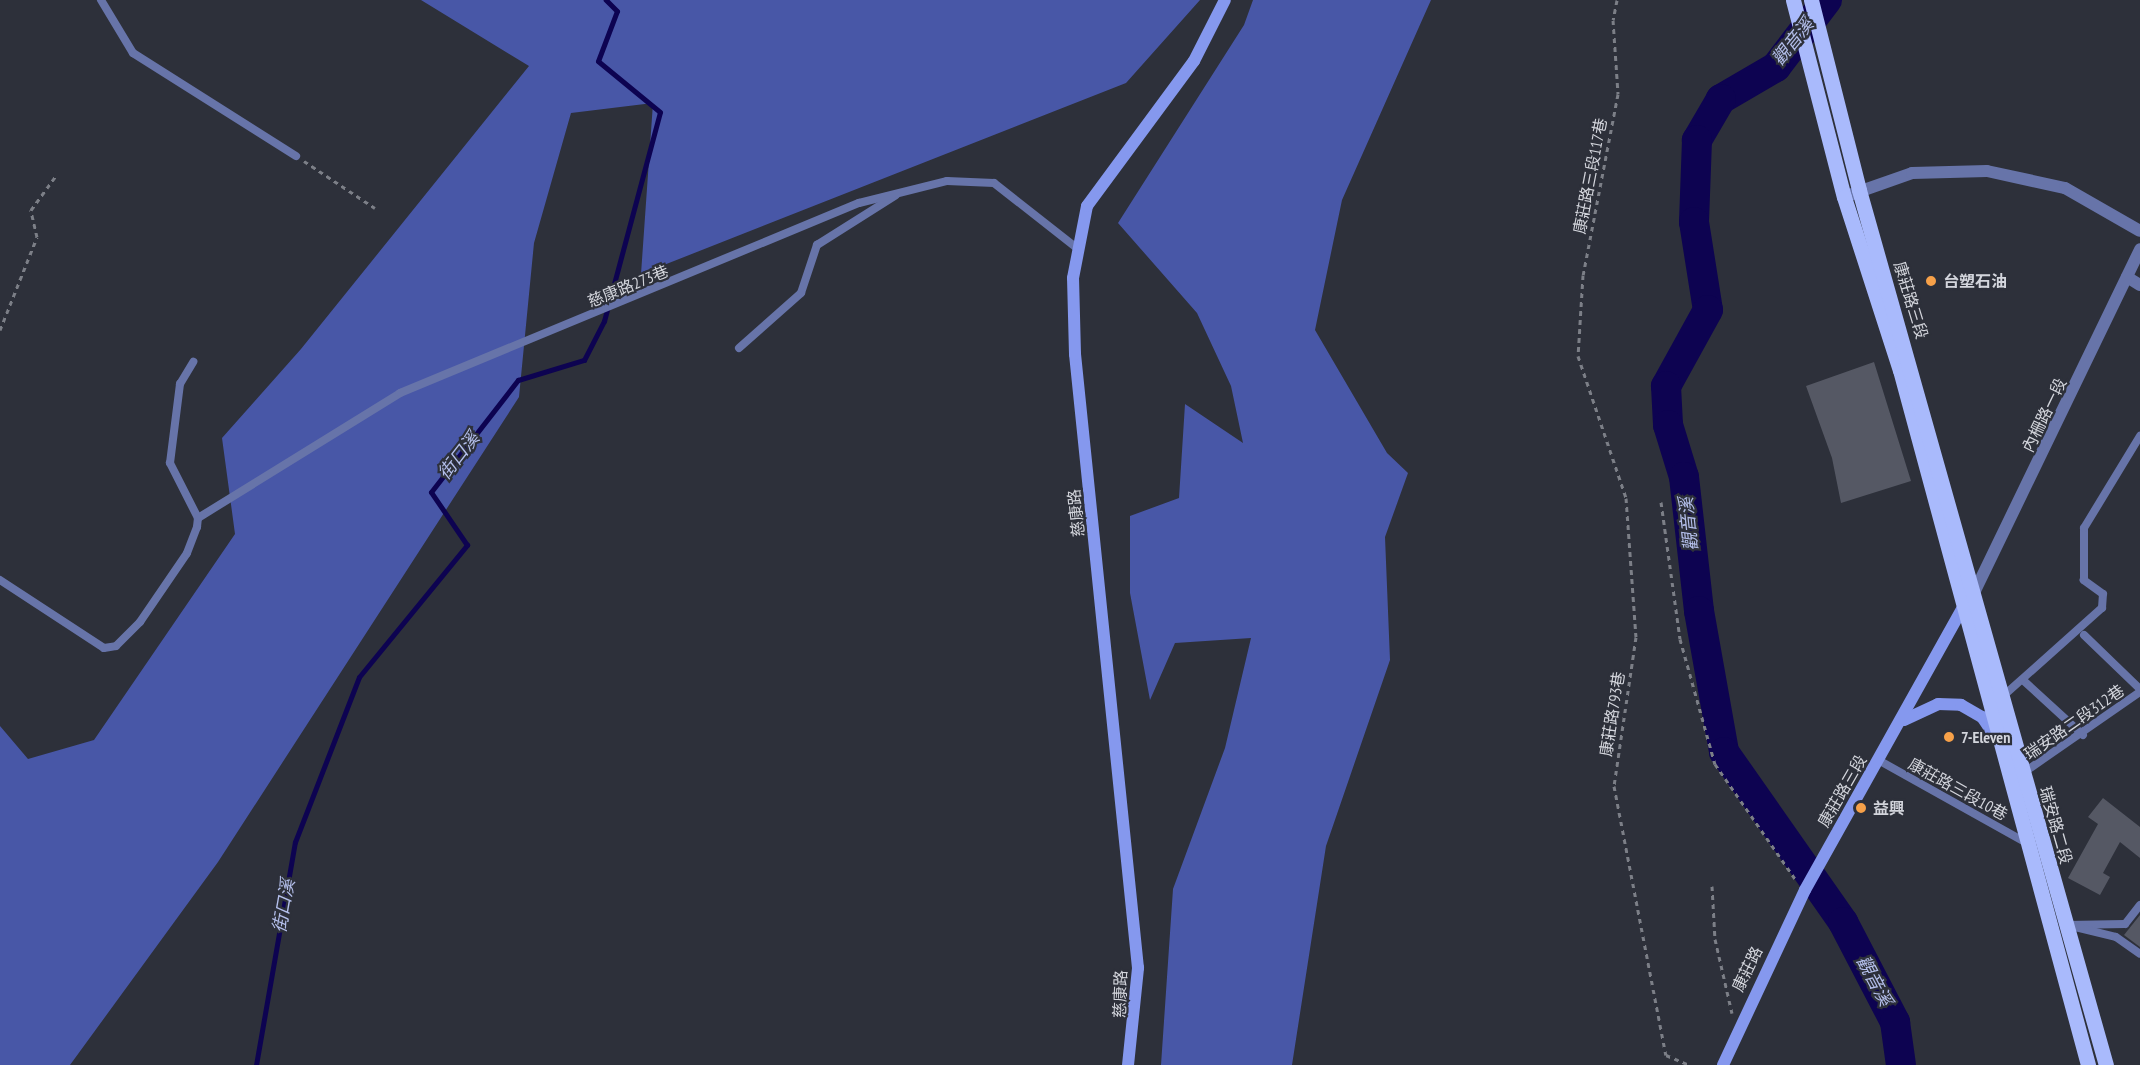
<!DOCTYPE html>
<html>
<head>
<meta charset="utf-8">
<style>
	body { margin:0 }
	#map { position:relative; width:2140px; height:1065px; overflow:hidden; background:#2d303a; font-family:"PT Sans Narrow","Noto Sans TC",sans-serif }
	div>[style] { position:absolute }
	.forest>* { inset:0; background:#4857a7 }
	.stream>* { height:5px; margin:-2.5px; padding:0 2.5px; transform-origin:2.5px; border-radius:2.5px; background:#0d0351 }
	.river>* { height:30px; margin:-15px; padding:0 15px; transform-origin:15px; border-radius:15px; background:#0d0351 }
	.building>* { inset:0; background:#555864 }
	.path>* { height:3px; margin-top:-1.5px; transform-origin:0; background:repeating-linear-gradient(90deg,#7c7f87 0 4.5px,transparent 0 9px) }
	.lane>* { height:8px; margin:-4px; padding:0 4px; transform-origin:4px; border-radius:4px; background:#6774a9 }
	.street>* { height:12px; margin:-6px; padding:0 6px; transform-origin:6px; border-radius:6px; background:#6774a9 }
	.secondary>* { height:12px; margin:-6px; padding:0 6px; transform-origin:6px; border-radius:6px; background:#8598ee }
	.primary>* { height:15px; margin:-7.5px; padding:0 7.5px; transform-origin:7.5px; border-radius:7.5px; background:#a9bafc }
	.dots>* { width:16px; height:16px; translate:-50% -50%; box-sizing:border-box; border:3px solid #2d303a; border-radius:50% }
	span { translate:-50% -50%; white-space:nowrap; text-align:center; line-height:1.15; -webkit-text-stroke:4.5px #2d303a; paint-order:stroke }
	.street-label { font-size:16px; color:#d3d5dc }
	.poi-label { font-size:16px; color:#d3d5dc; font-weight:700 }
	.left { translate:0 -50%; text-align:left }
	.water-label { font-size:18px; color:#b4bfeb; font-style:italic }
</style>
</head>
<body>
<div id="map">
	<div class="forest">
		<div style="clip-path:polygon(421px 0,1200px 0,1126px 83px,641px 274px,653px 103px,571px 113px,534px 243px,519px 397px,218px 862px,70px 1065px,0 1065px,0 726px,28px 759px,94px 740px,235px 534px,222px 438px,301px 349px,529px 66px)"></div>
		<div style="clip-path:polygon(1253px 0,1431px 0,1342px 200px,1315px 330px,1387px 453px,1408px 473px,1385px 537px,1390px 660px,1326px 846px,1292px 1065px,1161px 1065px,1173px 889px,1225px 748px,1251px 638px,1175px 643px,1150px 700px,1130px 593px,1130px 516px,1179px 498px,1185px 404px,1243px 443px,1231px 386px,1197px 313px,1118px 223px,1244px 25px)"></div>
	</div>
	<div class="stream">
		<div style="left:256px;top:1065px;width:226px;rotate:-80.1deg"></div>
		<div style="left:295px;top:842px;width:177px;rotate:-68.8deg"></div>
		<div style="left:359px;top:677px;width:171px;rotate:-50.7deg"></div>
		<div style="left:467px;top:545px;width:64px;rotate:-124.2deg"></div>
		<div style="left:431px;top:492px;width:142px;rotate:-52.2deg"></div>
		<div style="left:518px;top:380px;width:69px;rotate:-16.9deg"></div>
		<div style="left:584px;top:360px;width:44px;rotate:-62.9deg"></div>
		<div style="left:604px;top:321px;width:216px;rotate:-75deg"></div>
		<div style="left:660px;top:112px;width:80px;rotate:-140.6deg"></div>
		<div style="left:598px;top:61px;width:53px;rotate:-69.2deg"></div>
		<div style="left:617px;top:11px;width:16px;rotate:-135deg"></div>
	</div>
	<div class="river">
		<div style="left:1827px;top:0;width:84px;rotate:127.3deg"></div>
		<div style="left:1776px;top:67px;width:64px;rotate:149.8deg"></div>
		<div style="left:1721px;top:99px;width:48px;rotate:120.3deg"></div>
		<div style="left:1697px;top:140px;width:82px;rotate:92.1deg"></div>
		<div style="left:1694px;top:222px;width:89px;rotate:81deg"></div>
		<div style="left:1708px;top:310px;width:87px;rotate:118.9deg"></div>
		<div style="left:1666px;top:386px;width:39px;rotate:87deg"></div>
		<div style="left:1668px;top:425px;width:54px;rotate:72.9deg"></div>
		<div style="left:1684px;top:477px;width:135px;rotate:83.6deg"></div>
		<div style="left:1699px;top:611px;width:143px;rotate:79.9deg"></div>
		<div style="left:1724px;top:752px;width:208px;rotate:55deg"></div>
		<div style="left:1843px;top:922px;width:113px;rotate:62.5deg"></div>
		<div style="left:1895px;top:1022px;width:43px;rotate:82.1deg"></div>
	</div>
	<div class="building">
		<div style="clip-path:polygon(1874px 362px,1911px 481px,1841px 503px,1832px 458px,1806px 386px)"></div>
		<div style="clip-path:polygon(2103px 798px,2140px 827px,2140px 858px,2120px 842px,2103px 873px,2110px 877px,2100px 895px,2068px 878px,2098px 824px,2088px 817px)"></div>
		<div style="clip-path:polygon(2140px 915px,2140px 947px,2124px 935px)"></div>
	</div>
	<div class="path">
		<div style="left:1617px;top:0;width:20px;rotate:101deg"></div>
		<div style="left:1613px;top:20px;width:74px;rotate:86.1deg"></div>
		<div style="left:1618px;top:94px;width:184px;rotate:100.9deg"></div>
		<div style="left:1583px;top:275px;width:81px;rotate:93.5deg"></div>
		<div style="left:1578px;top:356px;width:150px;rotate:71.3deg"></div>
		<div style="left:1626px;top:498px;width:139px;rotate:85.9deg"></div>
		<div style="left:1636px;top:637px;width:151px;rotate:98.4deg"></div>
		<div style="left:1614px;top:786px;width:274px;rotate:79.1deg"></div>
		<div style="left:1666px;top:1055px;width:25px;rotate:23deg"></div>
		<div style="left:304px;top:161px;width:85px;rotate:33.5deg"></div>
		<div style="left:0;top:330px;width:100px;rotate:-68.3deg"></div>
		<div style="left:37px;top:237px;width:28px;rotate:-103deg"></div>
		<div style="left:31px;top:210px;width:41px;rotate:-54deg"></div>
		<div style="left:1661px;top:502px;width:138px;rotate:82.1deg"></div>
		<div style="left:1680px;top:639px;width:130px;rotate:74.4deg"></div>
		<div style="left:1715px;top:764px;width:141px;rotate:55.1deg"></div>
		<div style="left:1712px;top:886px;width:53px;rotate:86.8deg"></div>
		<div style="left:1715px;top:939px;width:76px;rotate:77.1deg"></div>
	</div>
	<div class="lane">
		<div style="left:101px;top:0;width:62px;rotate:58.9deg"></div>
		<div style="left:133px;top:53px;width:193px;rotate:32.3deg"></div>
		<div style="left:739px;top:348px;width:83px;rotate:-41.6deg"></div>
		<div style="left:801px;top:293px;width:51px;rotate:-71.6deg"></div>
		<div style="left:817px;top:245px;width:93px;rotate:-32.3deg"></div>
		<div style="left:198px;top:518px;width:238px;rotate:-31.7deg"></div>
		<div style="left:400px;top:393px;width:497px;rotate:-22.5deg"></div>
		<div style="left:859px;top:203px;width:91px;rotate:-14deg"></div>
		<div style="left:947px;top:181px;width:47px;rotate:2.4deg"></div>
		<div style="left:994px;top:183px;width:105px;rotate:38.1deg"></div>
		<div style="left:0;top:580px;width:124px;rotate:33.2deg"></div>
		<div style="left:104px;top:648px;width:12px;rotate:-9deg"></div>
		<div style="left:116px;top:646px;width:34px;rotate:-45deg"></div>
		<div style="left:140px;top:622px;width:83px;rotate:-55.7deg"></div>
		<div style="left:187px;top:553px;width:28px;rotate:-69deg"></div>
		<div style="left:197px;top:527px;width:9px;rotate:-84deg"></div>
		<div style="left:198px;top:518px;width:62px;rotate:-117deg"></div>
		<div style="left:170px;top:463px;width:80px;rotate:-82.8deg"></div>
		<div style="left:180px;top:384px;width:26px;rotate:-59deg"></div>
		<div style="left:2084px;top:635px;width:78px;rotate:44deg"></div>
		<div style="left:2024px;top:681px;width:80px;rotate:42.5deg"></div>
		<div style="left:2002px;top:697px;width:134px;rotate:-41.7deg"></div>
		<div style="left:2102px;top:608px;width:14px;rotate:-86deg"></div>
		<div style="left:2103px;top:594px;width:24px;rotate:-144deg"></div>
		<div style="left:2084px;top:580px;width:52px;rotate:-90deg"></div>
		<div style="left:2084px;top:528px;width:108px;rotate:-58.7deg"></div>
		<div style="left:1880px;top:761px;width:164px;rotate:29.2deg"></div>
		<div style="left:2023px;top:773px;width:142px;rotate:-34.7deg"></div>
		<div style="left:2140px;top:905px;width:24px;rotate:128deg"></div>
		<div style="left:2125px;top:924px;width:58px;rotate:179deg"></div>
		<div style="left:2067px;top:925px;width:50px;rotate:13.8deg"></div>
		<div style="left:2116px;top:937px;width:29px;rotate:35deg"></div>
	</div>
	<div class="street">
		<div style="left:1844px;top:197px;width:72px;rotate:-19.4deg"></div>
		<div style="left:1912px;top:173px;width:75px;rotate:-1.5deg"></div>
		<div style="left:1987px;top:171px;width:80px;rotate:12.3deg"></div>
		<div style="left:2065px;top:188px;width:86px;rotate:29.8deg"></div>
		<div style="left:2127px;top:277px;width:15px;rotate:32deg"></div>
		<div style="left:1973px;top:595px;width:384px;rotate:-64.2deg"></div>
	</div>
	<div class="secondary">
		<div style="left:1904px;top:720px;width:38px;rotate:-25deg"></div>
		<div style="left:1938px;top:704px;width:23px;rotate:2deg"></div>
		<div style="left:1961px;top:705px;width:24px;rotate:30deg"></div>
		<div style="left:1982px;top:717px;width:23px;rotate:56deg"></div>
		<div style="left:1128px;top:1065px;width:98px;rotate:-84.1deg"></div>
		<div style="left:1138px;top:968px;width:617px;rotate:-95.86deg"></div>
		<div style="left:1075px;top:354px;width:76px;rotate:-91.5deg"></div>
		<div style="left:1073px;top:278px;width:73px;rotate:-79deg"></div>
		<div style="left:1087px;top:206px;width:180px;rotate:-53.6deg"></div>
		<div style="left:1194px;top:61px;width:68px;rotate:-63.1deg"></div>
		<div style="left:1723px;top:1065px;width:193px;rotate:-64.9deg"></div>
		<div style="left:1805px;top:890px;width:330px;rotate:-60.8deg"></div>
	</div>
	<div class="primary">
		<div style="left:1793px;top:0;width:203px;rotate:75.5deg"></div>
		<div style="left:1844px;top:197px;width:182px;rotate:72.1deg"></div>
		<div style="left:1900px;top:370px;width:720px;rotate:74.86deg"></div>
		<div style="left:1811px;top:0;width:196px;rotate:75.8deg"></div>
		<div style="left:1859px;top:190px;width:909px;rotate:74.24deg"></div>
	</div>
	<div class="dots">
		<div style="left:1931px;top:281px;background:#f7a149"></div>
		<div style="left:1949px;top:737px;background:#f7a149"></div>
		<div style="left:1861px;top:808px;background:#f7a149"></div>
	</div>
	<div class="street-label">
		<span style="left:1590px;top:176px;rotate:-79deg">康莊路三段117巷</span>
		<span style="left:628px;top:286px;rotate:-22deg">慈康路273巷</span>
		<span style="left:1911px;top:300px;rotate:73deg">康莊路三段</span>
		<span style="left:2044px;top:415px;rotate:-64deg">內柵路一段</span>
		<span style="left:1076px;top:513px;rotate:-96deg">慈康路</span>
		<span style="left:1612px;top:714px;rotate:-81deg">康莊路793巷</span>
		<span style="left:2074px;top:722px;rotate:-35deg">瑞安路二段312巷</span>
		<span style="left:1958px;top:789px;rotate:29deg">康莊路三段10巷</span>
		<span style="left:1842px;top:791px;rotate:-60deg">康莊路三段</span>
		<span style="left:2056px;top:825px;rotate:74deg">瑞安路二段</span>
		<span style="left:1747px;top:969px;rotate:-64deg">康莊路</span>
		<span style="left:1120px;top:994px;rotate:-88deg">慈康路</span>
	</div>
	<div class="poi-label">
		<span class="left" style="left:1943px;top:281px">台塑石油</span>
		<span class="left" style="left:1961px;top:737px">7-Eleven</span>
		<span class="left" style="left:1873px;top:808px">益興</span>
	</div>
	<div class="water-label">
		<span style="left:1793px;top:42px;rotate:-51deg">觀音溪</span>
		<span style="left:459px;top:456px;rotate:-52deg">街口溪</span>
		<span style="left:1689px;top:524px;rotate:-96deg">觀音溪</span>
		<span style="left:284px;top:906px;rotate:-80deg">街口溪</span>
		<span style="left:1874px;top:981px;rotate:62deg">觀音溪</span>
	</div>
</div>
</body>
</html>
